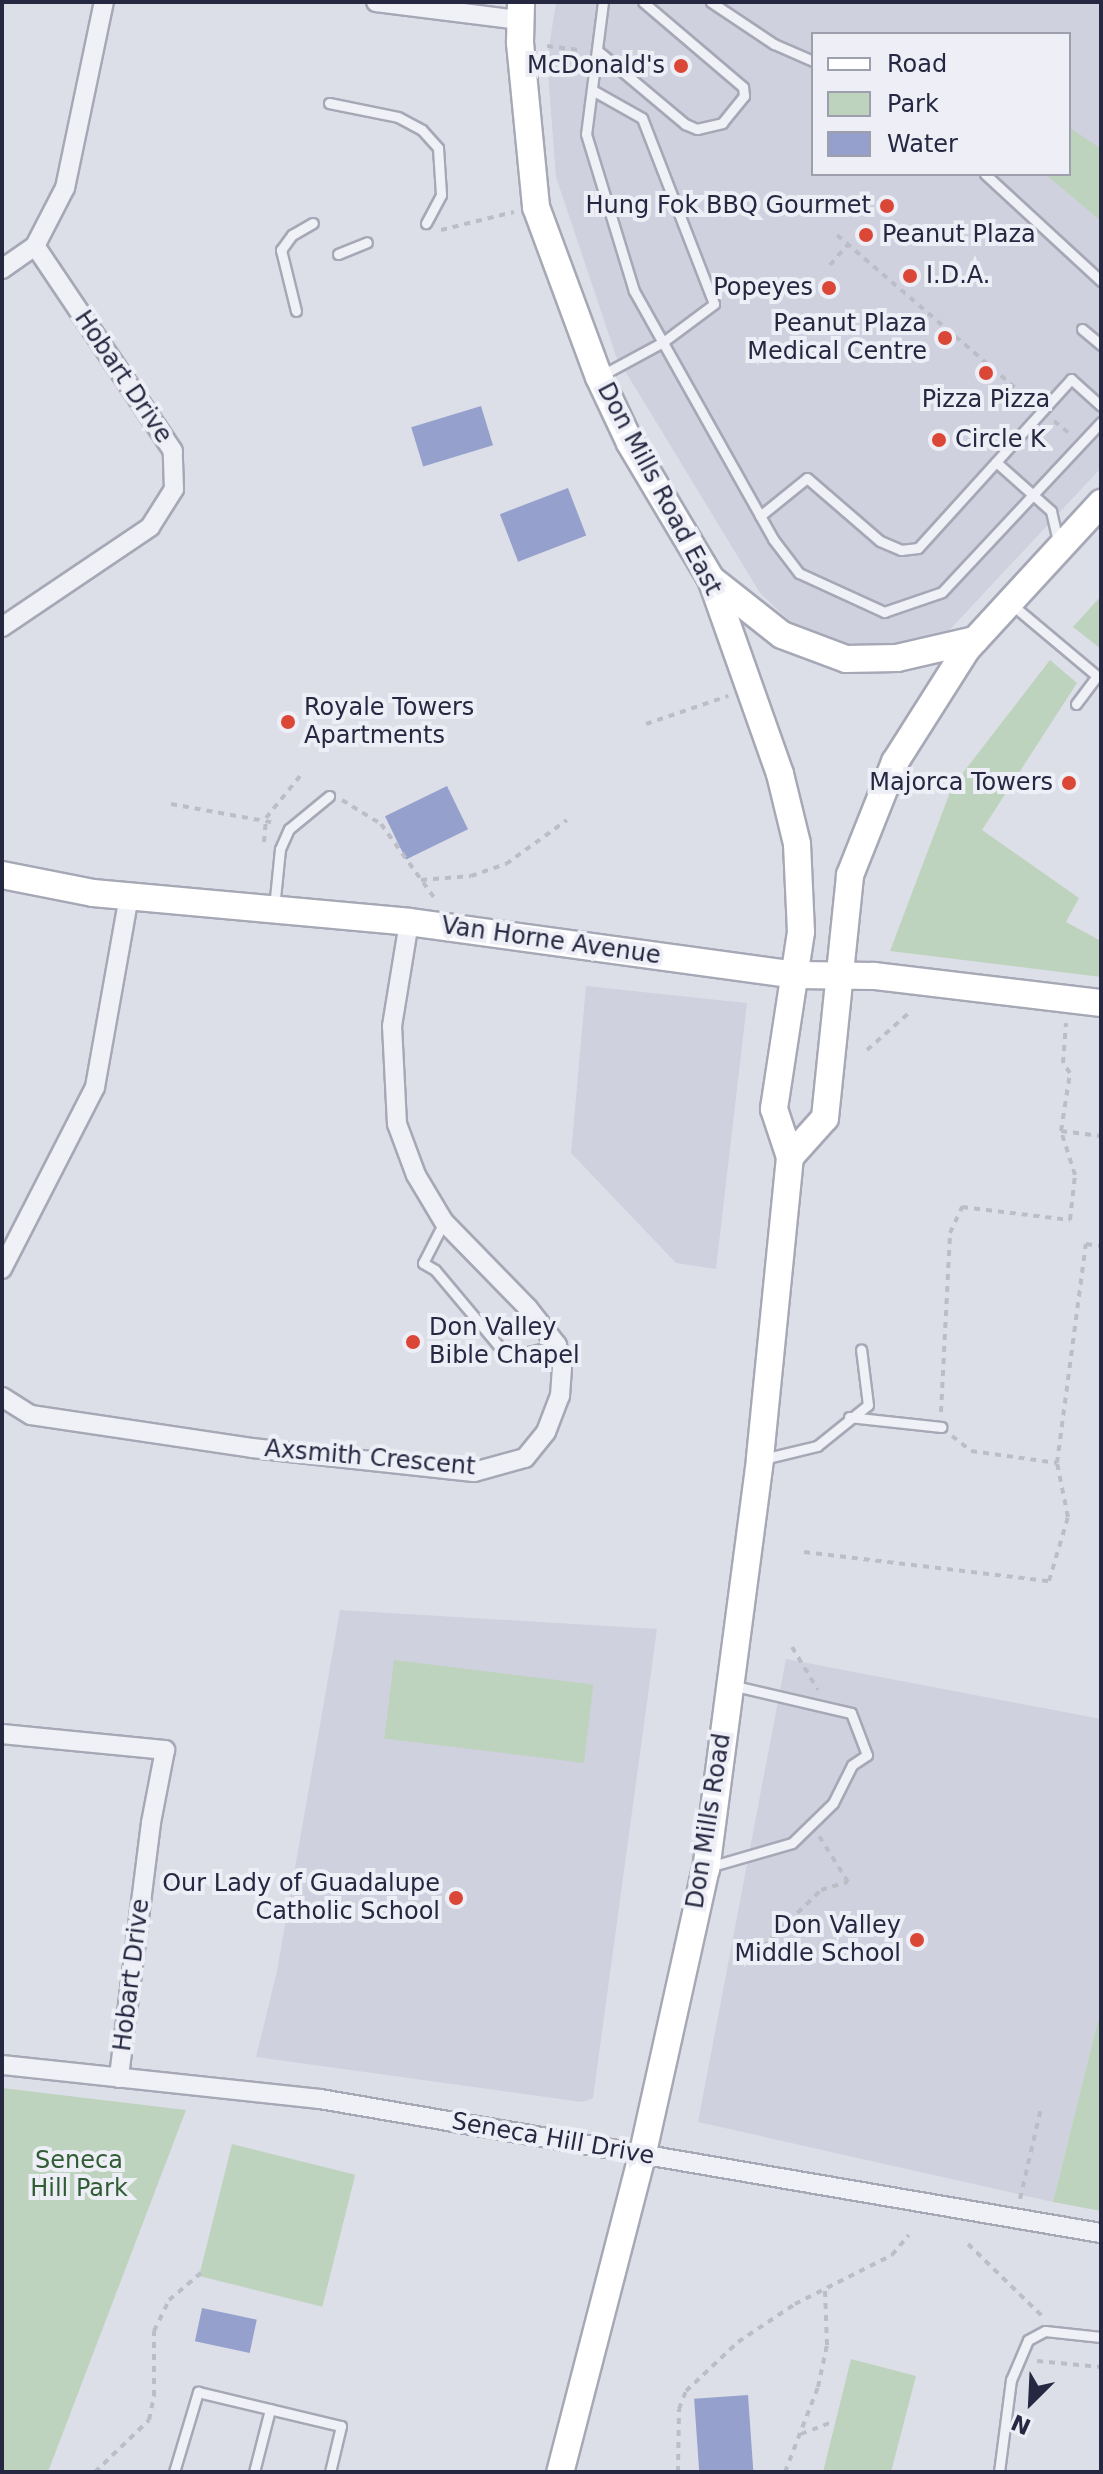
<!DOCTYPE html>
<html>
<head>
<meta charset="utf-8">
<style>
	body { margin:0 }
	#map { position:relative; width:1103px; height:2474px; overflow:hidden; background:#dddfe8; font-family:"DejaVu Sans",sans-serif }
	div>[style] { position:absolute }
	.built>* { inset:0; background:#cfd1de }
	.green>* { inset:0; background:#bed3bd; transform-origin:0 0 }
	.water>* { inset:0; background:#95a1cc; transform-origin:0 0 }
	.path>* { height:4px; margin-top:-2px; transform-origin:0; background:repeating-linear-gradient(90deg,#bbbdc7 0 6px,transparent 0 12px) }
	.roads { filter:drop-shadow(2px 0 #a6a8b6) drop-shadow(-2px 0 #a6a8b6) drop-shadow(0 2px #a6a8b6) drop-shadow(0 -2px #a6a8b6) }
	.lane>* { height:9px; margin:-4.5px; padding:0 4.5px; transform-origin:4.5px; border-radius:4.5px; background:#f0f1f6 }
	.street>* { height:18px; margin:-9px; padding:0 9px; transform-origin:9px; border-radius:9px; background:#f0f1f6 }
	.secondary>* { height:26px; margin:-13px; padding:0 13px; transform-origin:13px; border-radius:13px; background:#fff }
	.dots>* { width:22px; height:22px; translate:-50% -50%; box-sizing:border-box; border:4px solid #edeef6; border-radius:50% }
	span { translate:-50% -50%; white-space:nowrap; text-align:center; line-height:1.15; -webkit-text-stroke:8px #edeef6; paint-order:stroke }
	.poi-label { font-size:24px; color:#252840 }
	.right { translate:-100% -50%; text-align:right }
	.left { translate:0 -50%; text-align:left }
	.street-label { font-size:24px; color:#252840 }
	.park-label { font-size:24px; color:#315d34 }
	.frame { position:absolute; inset:0; border:4px solid #252840; pointer-events:none }
	.legend { position:absolute; left:811px; top:32px; width:260px; height:144px; box-sizing:border-box; background:#edeef6; border:2px solid #9d9fad; margin:0; padding:10px 14px; list-style:none; font-size:24px; color:#252840 }
	.legend li { display:flex; align-items:center; gap:16px; height:40px }
	.legend b { width:40px; border:2px solid #9d9fad }
	.north { position:absolute; left:991px; top:2362px; width:80px; height:80px; -webkit-text-stroke:6px #edeef6; paint-order:stroke; rotate:204deg; font-size:22px; font-weight:700; line-height:32px; text-align:center; color:#252840 }
	.north::after { content:''; display:block; margin:auto; width:28px; height:36px; background:#252840; clip-path:polygon(50% 0,100% 100%,50% 72%,0 100%) }
</style>
</head>
<body>
<div id="map">
	<div class="built">
		<div style="clip-path:polygon(evenodd,556px 2px,1101px 2px,1101px 468px,942px 638px,882px 652px,827px 640px,798px 629px,760px 593px,616px 356px,556px 177px,547px 60px,556px 2px,813px 34px,1069px 34px,1069px 174px,813px 174px,813px 34px)"></div>
		<div style="clip-path:polygon(586px 986px,747px 1003px,716px 1269px,676px 1263px,571px 1153px)"></div>
		<div style="clip-path:polygon(340px 1610px,657px 1629px,593px 2098px,582px 2102px,256px 2057px,277px 1971px)"></div>
		<div style="clip-path:polygon(786px 1659px,1101px 1719px,1101px 2008px,1053px 2202px,698px 2122px)"></div>
	</div>
	<div class="green">
		<div style="clip-path:polygon(1069px 127px,1101px 149px,1101px 221px,1045px 174px,1069px 174px)"></div>
		<div style="clip-path:polygon(1101px 596px,1101px 649px,1073px 627px)"></div>
		<div style="clip-path:polygon(1050px 660px,1077px 683px,982px 830px,1079px 898px,1066px 922px,1101px 941px,1101px 977px,890px 951px,952px 787px)"></div>
		<div style="left:394px;top:1660px;width:201px;height:79px;rotate:7deg"></div>
		<div style="clip-path:polygon(1101px 2008px,1101px 2211px,1053px 2202px)"></div>
		<div style="clip-path:polygon(2px 2088px,186px 2110px,48px 2472px,2px 2472px)"></div>
		<div style="left:232px;top:2144px;width:127px;height:136px;rotate:14deg"></div>
		<div style="clip-path:polygon(851px 2359px,916px 2376px,891px 2472px,823px 2472px)"></div>
	</div>
	<div class="water">
		<div style="left:481px;top:406px;width:41px;height:73px;rotate:73deg"></div>
		<div style="left:568px;top:488px;width:51px;height:73px;rotate:69deg"></div>
		<div style="left:447px;top:786px;width:48px;height:69px;rotate:64deg"></div>
		<div style="left:202px;top:2308px;width:56px;height:34px;rotate:12deg"></div>
		<div style="left:748px;top:2395px;width:77px;height:54px;rotate:86deg"></div>
	</div>
	<div class="path">
		<div style="left:547px;top:46px;width:33px;rotate:7deg"></div>
		<div style="left:441px;top:230px;width:75px;rotate:-13.9deg"></div>
		<div style="left:837px;top:235px;width:257px;rotate:40.6deg"></div>
		<div style="left:830px;top:265px;width:28px;rotate:-49deg"></div>
		<div style="left:1054px;top:421px;width:19px;rotate:39deg"></div>
		<div style="left:646px;top:724px;width:87px;rotate:-18.9deg"></div>
		<div style="left:342px;top:800px;width:46px;rotate:31.6deg"></div>
		<div style="left:381px;top:824px;width:92px;rotate:54.2deg"></div>
		<div style="left:171px;top:804px;width:107px;rotate:10.3deg"></div>
		<div style="left:264px;top:842px;width:24px;rotate:-85deg"></div>
		<div style="left:266px;top:818px;width:54px;rotate:-51deg"></div>
		<div style="left:421px;top:880px;width:50px;rotate:-4.6deg"></div>
		<div style="left:471px;top:876px;width:37px;rotate:-19deg"></div>
		<div style="left:506px;top:864px;width:75px;rotate:-35.8deg"></div>
		<div style="left:867px;top:1050px;width:57px;rotate:-41.5deg"></div>
		<div style="left:1061px;top:1131px;width:40px;rotate:7.1deg"></div>
		<div style="left:941px;top:1412px;width:179px;rotate:-87.1deg"></div>
		<div style="left:950px;top:1233px;width:29px;rotate:-65deg"></div>
		<div style="left:962px;top:1207px;width:109px;rotate:6.9deg"></div>
		<div style="left:1070px;top:1220px;width:45px;rotate:-83.7deg"></div>
		<div style="left:1075px;top:1175px;width:46px;rotate:-107.7deg"></div>
		<div style="left:1061px;top:1131px;width:59px;rotate:-81.2deg"></div>
		<div style="left:1070px;top:1073px;width:12px;rotate:-125deg"></div>
		<div style="left:1063px;top:1063px;width:40px;rotate:-85.7deg"></div>
		<div style="left:952px;top:1436px;width:24px;rotate:38deg"></div>
		<div style="left:971px;top:1451px;width:87px;rotate:7.9deg"></div>
		<div style="left:804px;top:1552px;width:247px;rotate:6.8deg"></div>
		<div style="left:1049px;top:1581px;width:67px;rotate:-73.5deg"></div>
		<div style="left:1068px;top:1517px;width:55px;rotate:-101.5deg"></div>
		<div style="left:1057px;top:1463px;width:221px;rotate:-82.5deg"></div>
		<div style="left:1086px;top:1244px;width:15px;rotate:8deg"></div>
		<div style="left:792px;top:1647px;width:50px;rotate:58.8deg"></div>
		<div style="left:746px;top:1963px;width:105px;rotate:-44.2deg"></div>
		<div style="left:821px;top:1890px;width:28px;rotate:-17deg"></div>
		<div style="left:848px;top:1882px;width:54px;rotate:-122.2deg"></div>
		<div style="left:1020px;top:2199px;width:93px;rotate:-77deg"></div>
		<div style="left:968px;top:2244px;width:103px;rotate:44.2deg"></div>
		<div style="left:1037px;top:2361px;width:64px;rotate:5.4deg"></div>
		<div style="left:801px;top:2434px;width:33px;rotate:-21deg"></div>
		<div style="left:95px;top:2472px;width:75px;rotate:-43.9deg"></div>
		<div style="left:149px;top:2420px;width:25px;rotate:-78deg"></div>
		<div style="left:154px;top:2396px;width:65px;rotate:-90deg"></div>
		<div style="left:154px;top:2331px;width:34px;rotate:-64deg"></div>
		<div style="left:169px;top:2300px;width:42px;rotate:-40.2deg"></div>
		<div style="left:678px;top:2472px;width:63px;rotate:-89.1deg"></div>
		<div style="left:679px;top:2409px;width:19px;rotate:-69deg"></div>
		<div style="left:686px;top:2391px;width:71px;rotate:-43.3deg"></div>
		<div style="left:738px;top:2342px;width:69px;rotate:-33.7deg"></div>
		<div style="left:795px;top:2304px;width:109px;rotate:-26.8deg"></div>
		<div style="left:892px;top:2255px;width:26px;rotate:-50deg"></div>
		<div style="left:785px;top:2472px;width:91px;rotate:-68.8deg"></div>
		<div style="left:818px;top:2387px;width:43px;rotate:-77.9deg"></div>
		<div style="left:827px;top:2345px;width:55px;rotate:-92.1deg"></div>
	</div>
	<div class="roads">
		<div class="lane">
			<div style="left:603px;top:2px;width:133px;rotate:97.3deg"></div>
			<div style="left:586px;top:134px;width:164px;rotate:73deg"></div>
			<div style="left:634px;top:291px;width:284px;rotate:60.7deg"></div>
			<div style="left:773px;top:539px;width:43px;rotate:52.6deg"></div>
			<div style="left:799px;top:573px;width:94px;rotate:24.6deg"></div>
			<div style="left:884px;top:612px;width:61px;rotate:-19deg"></div>
			<div style="left:942px;top:592px;width:233px;rotate:-46.9deg"></div>
			<div style="left:711px;top:2px;width:76px;rotate:33.7deg"></div>
			<div style="left:774px;top:44px;width:43px;rotate:23.6deg"></div>
			<div style="left:598px;top:51px;width:114px;rotate:40deg"></div>
			<div style="left:685px;top:124px;width:13px;rotate:23deg"></div>
			<div style="left:697px;top:129px;width:26px;rotate:-13deg"></div>
			<div style="left:722px;top:123px;width:35px;rotate:-51deg"></div>
			<div style="left:744px;top:96px;width:9px;rotate:-96deg"></div>
			<div style="left:743px;top:87px;width:131px;rotate:-139.6deg"></div>
			<div style="left:594px;top:91px;width:55px;rotate:29.4deg"></div>
			<div style="left:642px;top:118px;width:199px;rotate:68.8deg"></div>
			<div style="left:714px;top:304px;width:64px;rotate:143.3deg"></div>
			<div style="left:663px;top:342px;width:69px;rotate:151.6deg"></div>
			<div style="left:329px;top:103px;width:70px;rotate:11.5deg"></div>
			<div style="left:398px;top:117px;width:27px;rotate:28deg"></div>
			<div style="left:422px;top:130px;width:24px;rotate:48deg"></div>
			<div style="left:438px;top:148px;width:47px;rotate:86.3deg"></div>
			<div style="left:441px;top:195px;width:32px;rotate:118deg"></div>
			<div style="left:985px;top:174px;width:158px;rotate:42.7deg"></div>
			<div style="left:338px;top:254px;width:31px;rotate:-22deg"></div>
			<div style="left:296px;top:311px;width:63px;rotate:-103.8deg"></div>
			<div style="left:281px;top:250px;width:19px;rotate:-54deg"></div>
			<div style="left:292px;top:235px;width:24px;rotate:-30deg"></div>
			<div style="left:1082px;top:329px;width:25px;rotate:40deg"></div>
			<div style="left:996px;top:462px;width:74px;rotate:41.7deg"></div>
			<div style="left:1051px;top:511px;width:31px;rotate:77deg"></div>
			<div style="left:760px;top:516px;width:60px;rotate:-39deg"></div>
			<div style="left:807px;top:478px;width:96px;rotate:40.8deg"></div>
			<div style="left:880px;top:541px;width:23px;rotate:23deg"></div>
			<div style="left:901px;top:550px;width:17px;rotate:-7deg"></div>
			<div style="left:918px;top:548px;width:228px;rotate:-47.8deg"></div>
			<div style="left:1071px;top:379px;width:40px;rotate:42deg"></div>
			<div style="left:1010px;top:603px;width:114px;rotate:40deg"></div>
			<div style="left:1097px;top:676px;width:35px;rotate:127deg"></div>
			<div style="left:274px;top:908px;width:59px;rotate:-84.2deg"></div>
			<div style="left:280px;top:849px;width:22px;rotate:-66deg"></div>
			<div style="left:289px;top:829px;width:52px;rotate:-39.5deg"></div>
			<div style="left:444px;top:1222px;width:46px;rotate:117.1deg"></div>
			<div style="left:423px;top:1263px;width:14px;rotate:30deg"></div>
			<div style="left:435px;top:1270px;width:114px;rotate:50deg"></div>
			<div style="left:508px;top:1357px;width:50px;rotate:-13.8deg"></div>
			<div style="left:849px;top:1417px;width:93px;rotate:6.2deg"></div>
			<div style="left:763px;top:1459px;width:56px;rotate:-13.5deg"></div>
			<div style="left:817px;top:1446px;width:65px;rotate:-38.8deg"></div>
			<div style="left:868px;top:1405px;width:56px;rotate:-97.1deg"></div>
			<div style="left:709px;top:1867px;width:86px;rotate:-16.1deg"></div>
			<div style="left:792px;top:1843px;width:57px;rotate:-44.3deg"></div>
			<div style="left:833px;top:1803px;width:42px;rotate:-63.4deg"></div>
			<div style="left:852px;top:1765px;width:18px;rotate:-34deg"></div>
			<div style="left:867px;top:1755px;width:45px;rotate:-110.9deg"></div>
			<div style="left:851px;top:1713px;width:123px;rotate:-166.9deg"></div>
			<div style="left:174px;top:2472px;width:84px;rotate:-73.3deg"></div>
			<div style="left:198px;top:2392px;width:147px;rotate:13.4deg"></div>
			<div style="left:341px;top:2426px;width:47px;rotate:103.4deg"></div>
			<div style="left:254px;top:2472px;width:65px;rotate:-75.7deg"></div>
			<div style="left:999px;top:2472px;width:93px;rotate:-82.6deg"></div>
			<div style="left:1011px;top:2380px;width:43px;rotate:-67deg"></div>
			<div style="left:1028px;top:2340px;width:19px;rotate:-28deg"></div>
			<div style="left:1045px;top:2331px;width:56px;rotate:6.1deg"></div>
		</div>
		<div class="street">
			<div style="left:376px;top:2px;width:143px;rotate:7.2deg"></div>
			<div style="left:2px;top:269px;width:40px;rotate:-34.9deg"></div>
			<div style="left:35px;top:246px;width:65px;rotate:-62.7deg"></div>
			<div style="left:65px;top:188px;width:190px;rotate:-78.2deg"></div>
			<div style="left:2px;top:627px;width:179px;rotate:-34deg"></div>
			<div style="left:150px;top:527px;width:45px;rotate:-57.7deg"></div>
			<div style="left:174px;top:489px;width:38px;rotate:-92deg"></div>
			<div style="left:173px;top:451px;width:247px;rotate:-123.9deg"></div>
			<div style="left:2px;top:1269px;width:204px;rotate:-62.9deg"></div>
			<div style="left:95px;top:1087px;width:193px;rotate:-79.9deg"></div>
			<div style="left:2px;top:1397px;width:34px;rotate:32deg"></div>
			<div style="left:31px;top:1415px;width:223px;rotate:8.5deg"></div>
			<div style="left:252px;top:1448px;width:223px;rotate:6.2deg"></div>
			<div style="left:474px;top:1472px;width:53px;rotate:-15.4deg"></div>
			<div style="left:525px;top:1458px;width:33px;rotate:-51deg"></div>
			<div style="left:546px;top:1432px;width:39px;rotate:-69deg"></div>
			<div style="left:560px;top:1396px;width:29px;rotate:-86deg"></div>
			<div style="left:562px;top:1367px;width:23px;rotate:-103deg"></div>
			<div style="left:557px;top:1345px;width:47px;rotate:-128.1deg"></div>
			<div style="left:528px;top:1308px;width:120px;rotate:-134.3deg"></div>
			<div style="left:444px;top:1222px;width:55px;rotate:-120.8deg"></div>
			<div style="left:416px;top:1175px;width:54px;rotate:-110.4deg"></div>
			<div style="left:397px;top:1124px;width:98px;rotate:-92.9deg"></div>
			<div style="left:392px;top:1026px;width:105px;rotate:-80.7deg"></div>
			<div style="left:2px;top:1734px;width:164px;rotate:5.6deg"></div>
			<div style="left:165px;top:1750px;width:74px;rotate:100.9deg"></div>
			<div style="left:151px;top:1823px;width:257px;rotate:97.2deg"></div>
			<div style="left:2px;top:2065px;width:320px;rotate:6.1deg"></div>
			<div style="left:320px;top:2099px;width:792px;rotate:9.74deg"></div>
		</div>
		<div class="secondary">
			<div style="left:521px;top:2px;width:41px;rotate:91.4deg"></div>
			<div style="left:520px;top:43px;width:165px;rotate:84.4deg"></div>
			<div style="left:536px;top:207px;width:181px;rotate:69.7deg"></div>
			<div style="left:599px;top:377px;width:73px;rotate:64.8deg"></div>
			<div style="left:630px;top:443px;width:158px;rotate:59.2deg"></div>
			<div style="left:711px;top:579px;width:207px;rotate:70.5deg"></div>
			<div style="left:780px;top:774px;width:72px;rotate:76.3deg"></div>
			<div style="left:797px;top:844px;width:88px;rotate:87.4deg"></div>
			<div style="left:801px;top:932px;width:179px;rotate:98.7deg"></div>
			<div style="left:774px;top:1109px;width:51px;rotate:71.6deg"></div>
			<div style="left:790px;top:1157px;width:304px;rotate:95.7deg"></div>
			<div style="left:760px;top:1460px;width:412px;rotate:97.5deg"></div>
			<div style="left:706px;top:1868px;width:295px;rotate:102.5deg"></div>
			<div style="left:642px;top:2156px;width:326px;rotate:104.5deg"></div>
			<div style="left:711px;top:579px;width:90px;rotate:38.3deg"></div>
			<div style="left:782px;top:635px;width:68px;rotate:20.6deg"></div>
			<div style="left:846px;top:659px;width:51px;rotate:-1.1deg"></div>
			<div style="left:897px;top:658px;width:80px;rotate:-13deg"></div>
			<div style="left:2px;top:875px;width:93px;rotate:11.2deg"></div>
			<div style="left:93px;top:893px;width:317px;rotate:5.2deg"></div>
			<div style="left:409px;top:922px;width:392px;rotate:7.8deg"></div>
			<div style="left:797px;top:975px;width:77px;rotate:0.7deg"></div>
			<div style="left:874px;top:976px;width:229px;rotate:6.8deg"></div>
			<div style="left:790px;top:1157px;width:52px;rotate:-48.1deg"></div>
			<div style="left:825px;top:1118px;width:244px;rotate:-84.1deg"></div>
			<div style="left:850px;top:875px;width:122px;rotate:-68.3deg"></div>
			<div style="left:895px;top:762px;width:133px;rotate:-57.6deg"></div>
			<div style="left:966px;top:650px;width:200px;rotate:-47.4deg"></div>
		</div>
	</div>
	<div class="dots">
		<div style="left:681px;top:66px;background:#da4736"></div>
		<div style="left:887px;top:206px;background:#da4736"></div>
		<div style="left:866px;top:235px;background:#da4736"></div>
		<div style="left:910px;top:276px;background:#da4736"></div>
		<div style="left:829px;top:288px;background:#da4736"></div>
		<div style="left:945px;top:338px;background:#da4736"></div>
		<div style="left:986px;top:373px;background:#da4736"></div>
		<div style="left:939px;top:440px;background:#da4736"></div>
		<div style="left:288px;top:722px;background:#da4736"></div>
		<div style="left:1069px;top:783px;background:#da4736"></div>
		<div style="left:413px;top:1342px;background:#da4736"></div>
		<div style="left:456px;top:1898px;background:#da4736"></div>
		<div style="left:917px;top:1940px;background:#da4736"></div>
	</div>
	<div class="poi-label">
		<span class="right" style="left:665px;top:66px">McDonald's</span>
		<span class="right" style="left:871px;top:206px">Hung Fok BBQ Gourmet</span>
		<span class="left" style="left:882px;top:235px">Peanut Plaza</span>
		<span class="left" style="left:926px;top:276px">I.D.A.</span>
		<span class="right" style="left:813px;top:288px">Popeyes</span>
		<span class="right" style="left:927px;top:338px">Peanut Plaza<br>Medical Centre</span>
		<span style="left:986px;top:400px">Pizza Pizza</span>
		<span class="left" style="left:955px;top:440px">Circle K</span>
		<span class="left" style="left:304px;top:722px">Royale Towers<br>Apartments</span>
		<span class="right" style="left:1053px;top:783px">Majorca Towers</span>
		<span class="left" style="left:429px;top:1342px">Don Valley<br>Bible Chapel</span>
		<span class="right" style="left:440px;top:1898px">Our Lady of Guadalupe<br>Catholic School</span>
		<span class="right" style="left:901px;top:1940px">Don Valley<br>Middle School</span>
	</div>
	<div class="street-label">
		<span style="left:123px;top:377px;rotate:56deg">Hobart Drive</span>
		<span style="left:659px;top:489px;rotate:62deg">Don Mills Road East</span>
		<span style="left:551px;top:941px;rotate:8deg">Van Horne Avenue</span>
		<span style="left:370px;top:1458px;rotate:5deg">Axsmith Crescent</span>
		<span style="left:709px;top:1821px;rotate:-81deg">Don Mills Road</span>
		<span style="left:132px;top:1975px;rotate:-83deg">Hobart Drive</span>
		<span style="left:553px;top:2139px;rotate:10deg">Seneca Hill Drive</span>
	</div>
	<div class="park-label">
		<span style="left:79px;top:2175px">Seneca<br>Hill Park</span>
	</div>
	<div class="frame"></div>
	<ul class="legend">
	<li><b style="height:10px;background:#fff"></b>Road</li>
	<li><b style="height:22px;background:#bed3bd"></b>Park</li>
	<li><b style="height:22px;background:#95a1cc"></b>Water</li>
	</ul>
	<div class="north">N</div>
</div>
</body>
</html>
